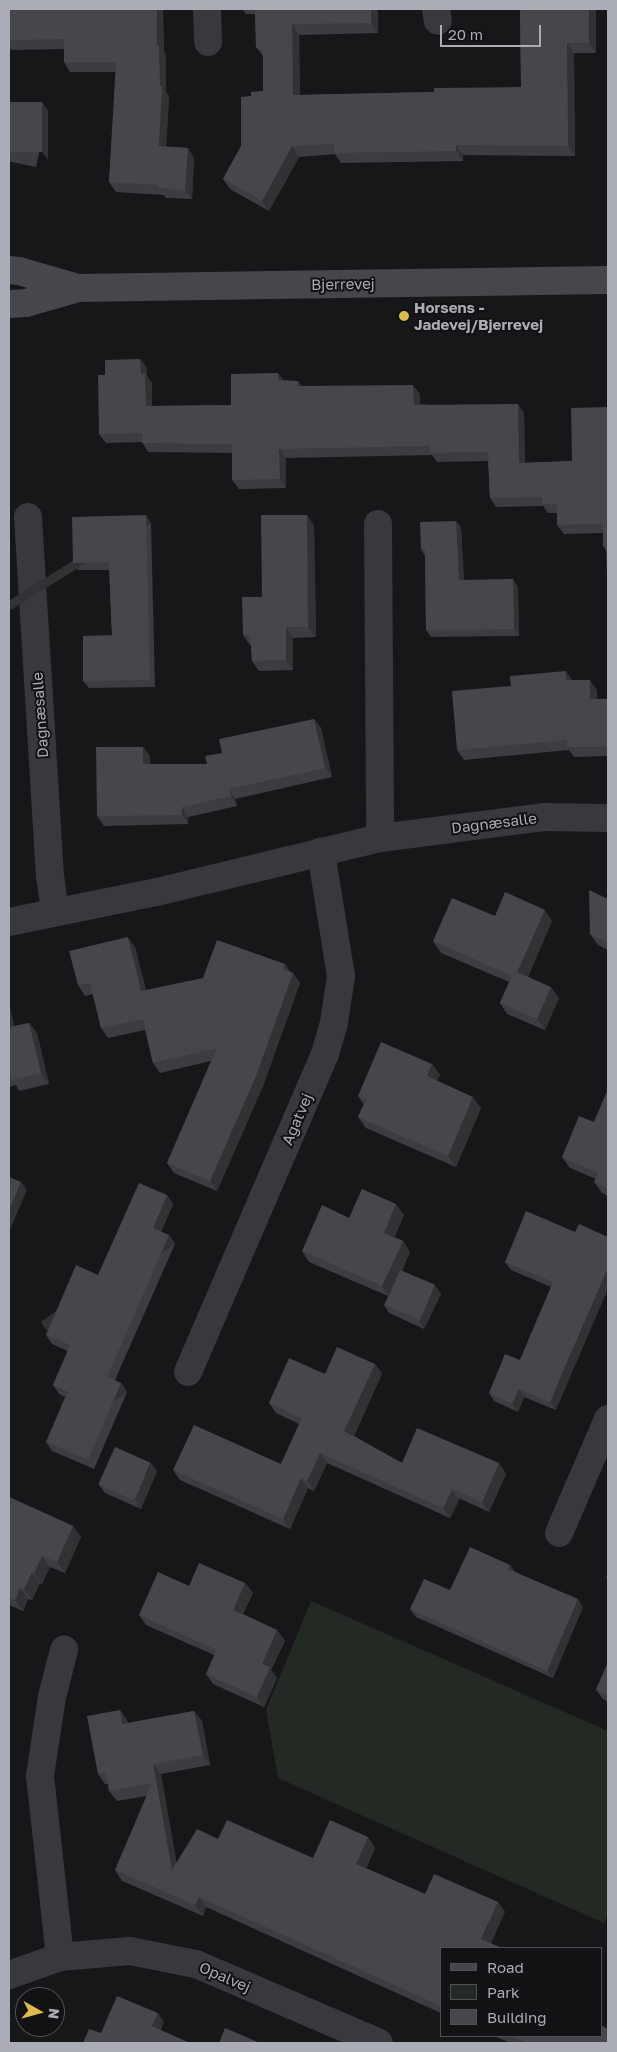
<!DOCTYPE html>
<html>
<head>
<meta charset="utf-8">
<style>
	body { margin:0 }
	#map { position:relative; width:617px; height:2052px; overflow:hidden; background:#171618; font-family:"Golos Text",sans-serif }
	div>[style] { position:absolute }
	.green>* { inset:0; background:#232a24 }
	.street>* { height:28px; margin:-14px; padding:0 14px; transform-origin:14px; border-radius:14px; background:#38383d }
	.secondary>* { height:28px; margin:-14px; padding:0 14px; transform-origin:14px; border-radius:14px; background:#46474c }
	.wall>* { inset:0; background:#3c3d40; transform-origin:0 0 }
	.shaded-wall>* { inset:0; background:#313234; transform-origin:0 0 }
	.building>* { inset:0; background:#46474a; transform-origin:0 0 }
	.dots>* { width:14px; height:14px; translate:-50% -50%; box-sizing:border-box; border:2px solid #121113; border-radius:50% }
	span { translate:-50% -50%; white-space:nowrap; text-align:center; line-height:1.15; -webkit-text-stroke:4px #121113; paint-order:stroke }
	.street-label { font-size:15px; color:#aaadb6 }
	.poi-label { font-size:15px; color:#aaadb6; font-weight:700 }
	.left { translate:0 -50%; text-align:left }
	.frame { position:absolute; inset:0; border:10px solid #aaadb6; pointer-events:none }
	.legend { position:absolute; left:440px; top:1947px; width:162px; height:90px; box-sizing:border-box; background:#121113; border:1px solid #4f4f54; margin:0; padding:6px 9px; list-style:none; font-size:15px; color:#aaadb6 }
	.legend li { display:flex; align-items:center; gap:10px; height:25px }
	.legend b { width:25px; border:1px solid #4f4f54 }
	.north { position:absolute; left:15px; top:1987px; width:50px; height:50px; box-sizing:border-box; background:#121113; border:1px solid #4f4f54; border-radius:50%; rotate:97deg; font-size:14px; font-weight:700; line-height:20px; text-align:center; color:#aaadb6 }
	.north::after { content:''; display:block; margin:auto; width:18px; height:22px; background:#dbbb4b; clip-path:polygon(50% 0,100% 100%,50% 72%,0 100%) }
	.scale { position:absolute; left:440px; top:25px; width:101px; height:22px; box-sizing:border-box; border:2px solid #aaadb6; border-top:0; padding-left:6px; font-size:15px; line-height:18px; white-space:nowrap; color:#aaadb6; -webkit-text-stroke:4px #121113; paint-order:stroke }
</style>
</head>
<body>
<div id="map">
	<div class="green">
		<div style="clip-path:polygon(311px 1601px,608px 1731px,608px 1914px,604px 1923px,278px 1778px,266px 1710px)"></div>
	</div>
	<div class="street">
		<div style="left:207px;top:9px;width:33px;rotate:88deg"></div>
		<div style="left:436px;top:9px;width:12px;rotate:81deg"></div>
		<div style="left:28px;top:517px;width:360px;rotate:86.5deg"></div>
		<div style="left:50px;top:876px;width:36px;rotate:82deg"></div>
		<div style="left:378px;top:524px;width:314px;rotate:89.6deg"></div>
		<div style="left:9px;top:922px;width:151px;rotate:-11.5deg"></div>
		<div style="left:157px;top:892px;width:229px;rotate:-13.6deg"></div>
		<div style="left:380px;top:838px;width:165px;rotate:-7.3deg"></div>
		<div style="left:544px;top:817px;width:64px;rotate:0.9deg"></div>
		<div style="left:188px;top:1372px;width:346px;rotate:-66.7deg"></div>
		<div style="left:325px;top:1054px;width:33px;rotate:-74deg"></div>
		<div style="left:334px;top:1022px;width:47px;rotate:-81.3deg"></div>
		<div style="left:341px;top:976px;width:126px;rotate:-99.2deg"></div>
		<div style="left:559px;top:1533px;width:124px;rotate:-66.7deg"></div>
		<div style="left:60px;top:1957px;width:182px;rotate:-96.3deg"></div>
		<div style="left:40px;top:1776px;width:80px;rotate:-81.4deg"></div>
		<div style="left:52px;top:1697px;width:49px;rotate:-75.7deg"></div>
		<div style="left:9px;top:1975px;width:54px;rotate:-19.4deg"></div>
		<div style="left:60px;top:1957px;width:70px;rotate:-4.9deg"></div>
		<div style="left:130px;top:1951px;width:67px;rotate:11.1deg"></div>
		<div style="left:196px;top:1964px;width:199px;rotate:23.3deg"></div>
	</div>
	<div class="secondary">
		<div style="left:9px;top:270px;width:10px;rotate:6deg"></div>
		<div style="left:19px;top:271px;width:61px;rotate:16.1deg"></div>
		<div style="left:9px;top:304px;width:17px;rotate:-3deg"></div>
		<div style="left:26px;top:303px;width:54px;rotate:-16.1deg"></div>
		<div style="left:78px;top:288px;width:530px;rotate:-0.86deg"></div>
	</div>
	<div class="wall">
		<div style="clip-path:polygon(9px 9px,163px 9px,164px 52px,166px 56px,166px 92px,169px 96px,166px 147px,188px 148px,194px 158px,192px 199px,166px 198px,164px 195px,116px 192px,109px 182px,116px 72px,70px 72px,64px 62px,64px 49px,11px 50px,9px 47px)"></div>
		<div style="clip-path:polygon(242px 9px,378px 9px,378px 33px,299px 35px,300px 95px,434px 92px,521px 87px,520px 9px,596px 9px,596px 53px,574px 53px,575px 156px,463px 155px,463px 161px,341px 163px,335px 154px,299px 157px,269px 211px,230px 189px,223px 179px,241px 146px,251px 96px,263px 91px,263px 56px,256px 47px,255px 14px,246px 14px)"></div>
		<div style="left:9px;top:102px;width:40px;height:58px;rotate:12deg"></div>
		<div style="clip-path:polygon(140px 359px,147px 368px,147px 376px,152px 383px,152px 406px,231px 405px,283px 381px,302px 386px,420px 394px,420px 404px,524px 413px,525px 463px,572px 461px,608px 407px,606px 551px,603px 546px,603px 533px,564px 534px,557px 525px,557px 513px,548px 513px,543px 506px,496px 507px,490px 498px,488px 461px,437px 462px,432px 455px,286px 458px,286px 488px,239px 489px,232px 480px,232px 453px,148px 452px,142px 442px,106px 443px,99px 434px,105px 375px)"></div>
		<div style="clip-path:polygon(456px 521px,461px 528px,464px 580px,518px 587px,519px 636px,431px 637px,426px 630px,425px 556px,421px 549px)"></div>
		<div style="clip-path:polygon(151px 523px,155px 687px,89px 688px,83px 681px,112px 635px,109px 570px,78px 570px,73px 563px)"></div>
		<div style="clip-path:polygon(314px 525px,316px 637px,293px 638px,293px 670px,259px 671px,252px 661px,251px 645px,250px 645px,243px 635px,262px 597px)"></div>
		<div style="clip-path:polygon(573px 680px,597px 690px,597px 699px,608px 699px,608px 756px,574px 757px,569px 750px,464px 760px,457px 750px)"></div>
		<div style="clip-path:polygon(314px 719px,321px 728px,332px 777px,235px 799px,237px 806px,188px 817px,188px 824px,104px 826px,97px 816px,143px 747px,150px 756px,150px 764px,207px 764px,222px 753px)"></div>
		<div style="clip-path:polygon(608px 899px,608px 950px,598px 945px,590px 934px)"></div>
		<div style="clip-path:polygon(495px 916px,552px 921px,528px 977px,559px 998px,545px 1030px,507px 1014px,500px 1003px,509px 982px,441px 953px,433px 941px)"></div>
		<div style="clip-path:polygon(135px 947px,146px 990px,285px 964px,290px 972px,293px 973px,300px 983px,263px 1086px,217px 1191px,174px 1173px,167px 1163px,211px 1061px,160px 1073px,153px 1063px,145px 1030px,108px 1038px,101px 1028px,93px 994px,85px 996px,78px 985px)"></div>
		<div style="clip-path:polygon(9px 1003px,14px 1026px,29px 1023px,37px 1033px,49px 1084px,19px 1091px,16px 1085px,9px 1087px)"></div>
		<div style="clip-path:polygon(432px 1064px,440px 1075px,437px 1081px,481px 1108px,456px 1167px,366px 1128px,358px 1117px,364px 1105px,358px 1096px)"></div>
		<div style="clip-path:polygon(608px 1089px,608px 1196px,602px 1193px,594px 1182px,596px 1179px,570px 1168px,562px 1157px,594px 1122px)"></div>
		<div style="clip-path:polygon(167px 1195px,173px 1204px,161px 1232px,169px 1235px,175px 1244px,115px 1380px,121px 1383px,127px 1392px,94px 1469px,52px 1451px,46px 1442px,65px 1397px,59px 1394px,53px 1385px,68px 1351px,52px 1344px,46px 1335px,98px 1275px)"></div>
		<div style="clip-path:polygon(404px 1215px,394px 1237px,403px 1241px,410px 1252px,402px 1271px,441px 1294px,424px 1329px,389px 1313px,384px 1305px,388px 1296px,309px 1262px,302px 1251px,349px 1218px)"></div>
		<div style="clip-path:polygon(575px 1232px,556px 1410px,524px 1397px,518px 1412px,494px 1401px,489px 1393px,520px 1360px,551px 1287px,511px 1270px,505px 1262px)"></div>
		<div style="clip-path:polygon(375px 1364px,382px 1374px,354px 1436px,402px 1463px,499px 1463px,506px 1474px,489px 1512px,458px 1498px,459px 1500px,450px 1518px,327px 1463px,314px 1491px,308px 1488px,290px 1529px,180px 1480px,173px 1470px,281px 1464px,299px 1424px,276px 1413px,269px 1403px,325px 1374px)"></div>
		<div style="clip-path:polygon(157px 1471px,141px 1509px,105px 1493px,99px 1485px)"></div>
		<div style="clip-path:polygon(9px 1497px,73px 1526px,81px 1537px,65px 1573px,50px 1567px,42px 1584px,40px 1583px,32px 1600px,28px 1599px,23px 1611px,9px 1605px)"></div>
		<div style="clip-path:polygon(510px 1565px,515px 1572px,583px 1607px,553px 1678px,416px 1617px,410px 1609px,450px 1590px)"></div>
		<div style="clip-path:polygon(245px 1583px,253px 1593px,243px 1614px,277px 1630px,285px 1641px,271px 1670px,277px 1678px,264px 1707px,213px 1684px,206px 1674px,214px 1655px,146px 1625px,139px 1615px,189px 1586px)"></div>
		<div style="clip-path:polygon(608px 1662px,608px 1702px,603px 1699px,596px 1690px)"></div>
		<div style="clip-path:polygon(120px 1710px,127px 1720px,128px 1723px,194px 1711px,202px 1721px,210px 1765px,161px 1774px,176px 1863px,218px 1839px,313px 1858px,368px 1837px,375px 1848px,366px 1868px,425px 1894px,498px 1902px,505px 1912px,441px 1948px,441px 2013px,206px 1907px,203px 1916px,122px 1881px,115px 1870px,147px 1796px,117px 1801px,109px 1791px,108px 1784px,105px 1784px,98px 1774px)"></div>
		<div style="clip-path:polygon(493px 2036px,601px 2036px,608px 2043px,511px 2043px)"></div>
	</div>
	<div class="shaded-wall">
		<div style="clip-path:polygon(157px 9px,163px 9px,164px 52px,166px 56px,166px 92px,169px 96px,166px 156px,159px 146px,160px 86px,157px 46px)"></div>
		<div style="clip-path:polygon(371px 9px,378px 9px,378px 33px,371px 23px)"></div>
		<div style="clip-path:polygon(589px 9px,596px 9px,596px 53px,589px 43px)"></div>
		<div style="clip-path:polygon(292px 24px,299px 35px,300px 105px,293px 95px)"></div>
		<div style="clip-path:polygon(567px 43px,574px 53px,575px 156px,568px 146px)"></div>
		<div style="clip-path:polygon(42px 102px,48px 110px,48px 160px,42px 152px)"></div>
		<div style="clip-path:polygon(456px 145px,463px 155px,463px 161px,456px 151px)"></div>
		<div style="clip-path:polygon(292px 146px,299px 157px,269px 211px,262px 201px)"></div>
		<div style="clip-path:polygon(188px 148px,194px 158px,192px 199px,185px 190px)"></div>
		<div style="clip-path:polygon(140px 359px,147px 368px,147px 376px,152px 383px,152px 415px,146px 406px,141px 374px)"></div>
		<div style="clip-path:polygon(278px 373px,285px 382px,279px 380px)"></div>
		<div style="clip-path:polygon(298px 381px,304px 390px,298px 386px)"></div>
		<div style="clip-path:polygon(413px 385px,420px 394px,420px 414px,414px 405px)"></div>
		<div style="clip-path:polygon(518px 404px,524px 413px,525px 472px,519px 463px)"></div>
		<div style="clip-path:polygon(279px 449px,286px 458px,286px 488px,280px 479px)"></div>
		<div style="left:146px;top:515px;width:9px;height:165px;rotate:58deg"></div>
		<div style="clip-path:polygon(307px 515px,314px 525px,316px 637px,308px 627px)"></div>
		<div style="clip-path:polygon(456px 521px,461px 528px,464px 588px,459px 580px)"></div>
		<div style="clip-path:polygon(513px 579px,518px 587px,519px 636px,514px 629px)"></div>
		<div style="clip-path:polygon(286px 627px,293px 638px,293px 670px,286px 660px)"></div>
		<div style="clip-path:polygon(566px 671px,573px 681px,566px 680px)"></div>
		<div style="clip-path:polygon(590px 680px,597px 690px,597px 709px,590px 699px)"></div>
		<div style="clip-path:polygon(314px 719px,321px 728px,332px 777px,325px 768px)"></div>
		<div style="clip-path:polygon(143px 747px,150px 756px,150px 774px,143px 764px)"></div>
		<div style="clip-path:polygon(229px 789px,235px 799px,237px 806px,231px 796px)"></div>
		<div style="clip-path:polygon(182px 807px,188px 817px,188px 824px,182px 815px)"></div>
		<div style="clip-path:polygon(545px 910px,552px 921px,525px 983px,517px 972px)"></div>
		<div style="clip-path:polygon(128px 937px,135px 947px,148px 1002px,141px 991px)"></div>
		<div style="clip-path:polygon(285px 964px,292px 974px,283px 969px)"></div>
		<div style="clip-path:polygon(293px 973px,300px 983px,263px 1086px,217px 1191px,210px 1181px)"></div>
		<div style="clip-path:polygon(551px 987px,559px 998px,545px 1030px,537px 1019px)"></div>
		<div style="clip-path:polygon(9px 1003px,17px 1038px,10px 1027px,9px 1023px)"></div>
		<div style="clip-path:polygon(29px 1023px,37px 1033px,49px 1084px,41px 1073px)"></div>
		<div style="clip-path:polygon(432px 1064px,440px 1075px,435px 1087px,427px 1076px)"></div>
		<div style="clip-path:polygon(473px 1097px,481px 1108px,456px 1167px,448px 1156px)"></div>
		<div style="clip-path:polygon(21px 1182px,27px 1190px,9px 1232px,9px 1211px)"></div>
		<div style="clip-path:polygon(167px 1195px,173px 1204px,159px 1237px,153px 1228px)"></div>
		<div style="clip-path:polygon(396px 1204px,404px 1215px,392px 1244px,384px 1233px)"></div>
		<div style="left:169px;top:1235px;width:11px;height:155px;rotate:56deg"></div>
		<div style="clip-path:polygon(403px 1241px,410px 1252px,390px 1298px,382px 1286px)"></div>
		<div style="clip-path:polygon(608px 1268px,608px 1289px,556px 1410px,550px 1402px)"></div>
		<div style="clip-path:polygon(435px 1285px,441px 1294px,424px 1329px,419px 1321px)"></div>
		<div style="clip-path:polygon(375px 1364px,382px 1374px,351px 1441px,344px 1431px)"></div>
		<div style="left:121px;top:1383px;width:11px;height:84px;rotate:56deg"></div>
		<div style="clip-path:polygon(519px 1389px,524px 1397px,518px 1412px,512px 1404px)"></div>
		<div style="clip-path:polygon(320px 1453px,327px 1463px,314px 1491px,307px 1481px)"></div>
		<div style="clip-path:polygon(151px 1463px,157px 1471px,141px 1509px,135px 1500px)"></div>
		<div style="clip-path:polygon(499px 1463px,506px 1474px,489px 1512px,482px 1502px)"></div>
		<div style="clip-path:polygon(301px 1478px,308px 1488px,290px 1529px,283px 1519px)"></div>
		<div style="clip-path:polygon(452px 1490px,459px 1500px,450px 1518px,443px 1508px)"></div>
		<div style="clip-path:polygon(73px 1526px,81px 1537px,65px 1573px,57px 1562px)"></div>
		<div style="clip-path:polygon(42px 1556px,50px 1567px,42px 1584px,34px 1573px)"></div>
		<div style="clip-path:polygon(510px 1565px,515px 1573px,508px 1569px)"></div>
		<div style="clip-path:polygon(32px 1572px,40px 1583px,32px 1600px,24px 1589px)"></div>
		<div style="clip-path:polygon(245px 1583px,253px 1593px,240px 1620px,233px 1610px)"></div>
		<div style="clip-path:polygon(20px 1588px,28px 1599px,23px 1611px,15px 1600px)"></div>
		<div style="clip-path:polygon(578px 1599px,583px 1607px,553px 1678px,547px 1671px)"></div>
		<div style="clip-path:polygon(277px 1630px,285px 1641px,271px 1670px,277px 1678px,264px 1707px,257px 1697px,262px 1664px)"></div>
		<div style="clip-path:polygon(120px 1710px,127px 1720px,129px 1734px,122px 1724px)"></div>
		<div style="clip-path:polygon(194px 1711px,202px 1721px,210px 1765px,203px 1755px)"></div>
		<div style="clip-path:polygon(153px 1764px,161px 1774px,180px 1881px,172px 1870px)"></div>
		<div style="clip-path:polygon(368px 1837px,375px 1848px,363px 1875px,356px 1864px)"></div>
		<div style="clip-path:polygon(199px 1897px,206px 1907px,203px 1916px,195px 1905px)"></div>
		<div style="clip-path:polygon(498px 1902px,505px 1912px,489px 1948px,481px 1939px)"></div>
		<div style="clip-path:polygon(158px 2013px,164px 2022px,159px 2035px,152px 2026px)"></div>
	</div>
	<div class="building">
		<div style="clip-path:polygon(9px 9px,157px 9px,157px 46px,159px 46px,160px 86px,162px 87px,159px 146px,188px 148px,185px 190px,159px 188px,159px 185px,109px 182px,116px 62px,64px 62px,64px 39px,9px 40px)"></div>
		<div style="clip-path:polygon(255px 9px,371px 9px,371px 23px,292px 24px,293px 95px,434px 92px,434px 88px,521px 87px,520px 9px,589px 9px,589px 43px,567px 43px,568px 146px,456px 145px,456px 151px,334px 153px,334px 144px,292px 146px,262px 201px,223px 179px,241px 146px,241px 97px,251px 96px,251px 92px,263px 91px,263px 52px,256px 47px)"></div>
		<div style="left:9px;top:102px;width:33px;height:50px"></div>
		<div style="clip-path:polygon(140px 359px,141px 374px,145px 374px,146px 406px,231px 405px,231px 374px,278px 373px,279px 380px,298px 381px,298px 386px,413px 385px,414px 405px,518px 404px,519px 463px,572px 461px,571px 408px,608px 407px,608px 602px,606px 546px,603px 546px,603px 524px,557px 525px,557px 504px,542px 504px,542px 497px,490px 498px,488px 452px,430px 453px,430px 446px,279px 449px,280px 479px,232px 480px,232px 444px,142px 443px,142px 433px,99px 434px,98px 375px,105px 375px,105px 360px)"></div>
		<div style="clip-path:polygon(146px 515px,150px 680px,83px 681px,83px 636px,112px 635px,109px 562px,73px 563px,72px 517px)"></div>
		<div style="clip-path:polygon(261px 515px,307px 515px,308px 627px,286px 627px,286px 660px,252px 661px,250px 635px,243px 635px,242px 597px,262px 597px)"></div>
		<div style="clip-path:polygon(456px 521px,459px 580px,513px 579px,514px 629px,426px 630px,425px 549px,421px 549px,420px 522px)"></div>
		<div style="clip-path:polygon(566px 671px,566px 680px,590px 680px,590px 699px,608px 699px,608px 747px,567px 747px,567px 740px,457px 750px,452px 691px,511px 686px,510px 676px)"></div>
		<div style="clip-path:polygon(314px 719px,325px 768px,229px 789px,231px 796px,182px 807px,182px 815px,97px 816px,96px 747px,143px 747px,143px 764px,207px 764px,205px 756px,222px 753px,219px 739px)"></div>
		<div style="clip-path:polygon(589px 890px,608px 899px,608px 943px,590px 934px)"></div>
		<div style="clip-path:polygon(505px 892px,545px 910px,517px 972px,551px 987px,537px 1019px,500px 1003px,512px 976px,433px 941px,452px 898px,495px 916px)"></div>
		<div style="clip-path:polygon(128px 937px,141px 991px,203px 978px,217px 940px,285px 964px,283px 969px,293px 973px,256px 1076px,210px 1181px,167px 1163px,217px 1048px,153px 1063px,143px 1019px,101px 1028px,90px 983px,78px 985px,69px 951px)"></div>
		<div style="clip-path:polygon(9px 1023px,10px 1027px,29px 1023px,41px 1073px,12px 1080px,10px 1074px,9px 1075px)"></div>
		<div style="clip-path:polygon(381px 1042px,432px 1064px,427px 1076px,473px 1097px,448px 1156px,358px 1117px,366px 1099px,358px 1096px)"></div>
		<div style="clip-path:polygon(608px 1089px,608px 1189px,594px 1182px,598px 1173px,562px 1157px,579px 1116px,594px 1122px)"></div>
		<div style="clip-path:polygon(9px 1177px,21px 1182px,9px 1211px)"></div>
		<div style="clip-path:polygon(139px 1183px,167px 1195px,153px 1228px,169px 1235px,107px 1377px,121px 1383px,88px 1460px,46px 1442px,68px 1392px,53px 1385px,70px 1345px,46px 1335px,76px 1265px,98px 1275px)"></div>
		<div style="clip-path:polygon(362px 1189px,396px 1204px,384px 1233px,403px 1241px,382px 1286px,302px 1251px,322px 1205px,349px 1218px)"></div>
		<div style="clip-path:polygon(526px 1211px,575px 1232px,579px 1224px,608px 1237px,608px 1268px,550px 1402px,519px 1389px,512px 1404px,489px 1393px,505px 1354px,520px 1360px,553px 1282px,505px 1262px)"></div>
		<div style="left:400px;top:1270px;width:38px;height:38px;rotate:23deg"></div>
		<div style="clip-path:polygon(337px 1347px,375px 1364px,344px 1431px,402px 1463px,417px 1428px,499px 1463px,482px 1502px,442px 1484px,452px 1490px,443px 1508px,320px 1453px,307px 1481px,301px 1478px,283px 1519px,173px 1470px,194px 1425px,281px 1464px,302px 1418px,269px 1403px,289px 1358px,325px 1374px)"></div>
		<div style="left:115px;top:1447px;width:39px;height:41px;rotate:24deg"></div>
		<div style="clip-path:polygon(9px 1497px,73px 1526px,57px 1562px,42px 1556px,34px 1573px,32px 1572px,24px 1589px,20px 1588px,15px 1600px,9px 1597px)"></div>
		<div style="clip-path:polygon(470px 1547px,510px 1565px,508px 1569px,578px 1599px,547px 1671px,410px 1609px,424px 1579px,450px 1590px)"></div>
		<div style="clip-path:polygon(199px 1563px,245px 1583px,233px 1610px,277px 1630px,262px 1664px,270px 1667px,257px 1697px,206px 1674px,217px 1650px,139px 1615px,158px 1572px,189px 1586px)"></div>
		<div style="clip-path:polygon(608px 1572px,608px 1579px,606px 1578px)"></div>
		<div style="clip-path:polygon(608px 1662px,608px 1695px,596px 1690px)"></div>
		<div style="clip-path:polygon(120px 1710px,122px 1724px,194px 1711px,203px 1755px,153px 1764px,172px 1870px,197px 1829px,218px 1839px,227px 1820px,313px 1858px,330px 1820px,368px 1837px,356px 1864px,425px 1894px,434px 1874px,498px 1902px,481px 1939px,502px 1948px,441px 1948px,441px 2006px,199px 1897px,195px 1905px,115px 1870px,152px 1783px,109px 1791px,106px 1772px,98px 1774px,87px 1716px)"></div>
		<div style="clip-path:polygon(117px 1996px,158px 2013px,152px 2026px,190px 2043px,83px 2043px,89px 2029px,101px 2033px)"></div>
		<div style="clip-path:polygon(601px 2025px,608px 2029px,608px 2043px,528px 2043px,510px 2036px,601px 2036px)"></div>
		<div style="clip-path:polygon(225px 2028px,260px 2043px,219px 2043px)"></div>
	</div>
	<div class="dots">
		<div style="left:404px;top:316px;background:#dbbb4b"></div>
	</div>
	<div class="street-label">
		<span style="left:343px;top:284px;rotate:-1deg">Bjerrevej</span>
		<span style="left:40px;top:715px;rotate:-94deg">Dagnæsalle</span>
		<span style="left:494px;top:823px;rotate:-7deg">Dagnæsalle</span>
		<span style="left:297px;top:1119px;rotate:-67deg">Agatvej</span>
		<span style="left:225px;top:1977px;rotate:23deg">Opalvej</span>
	</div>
	<div class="poi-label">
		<span class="left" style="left:414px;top:316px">Horsens -<br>Jadevej/Bjerrevej</span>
	</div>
	<div class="frame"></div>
	<ul class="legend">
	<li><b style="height:6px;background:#46474c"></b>Road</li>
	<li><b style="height:14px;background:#232a24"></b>Park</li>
	<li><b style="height:14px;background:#46474a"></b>Building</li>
	</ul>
	<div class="north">N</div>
	<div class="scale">20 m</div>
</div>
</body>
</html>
